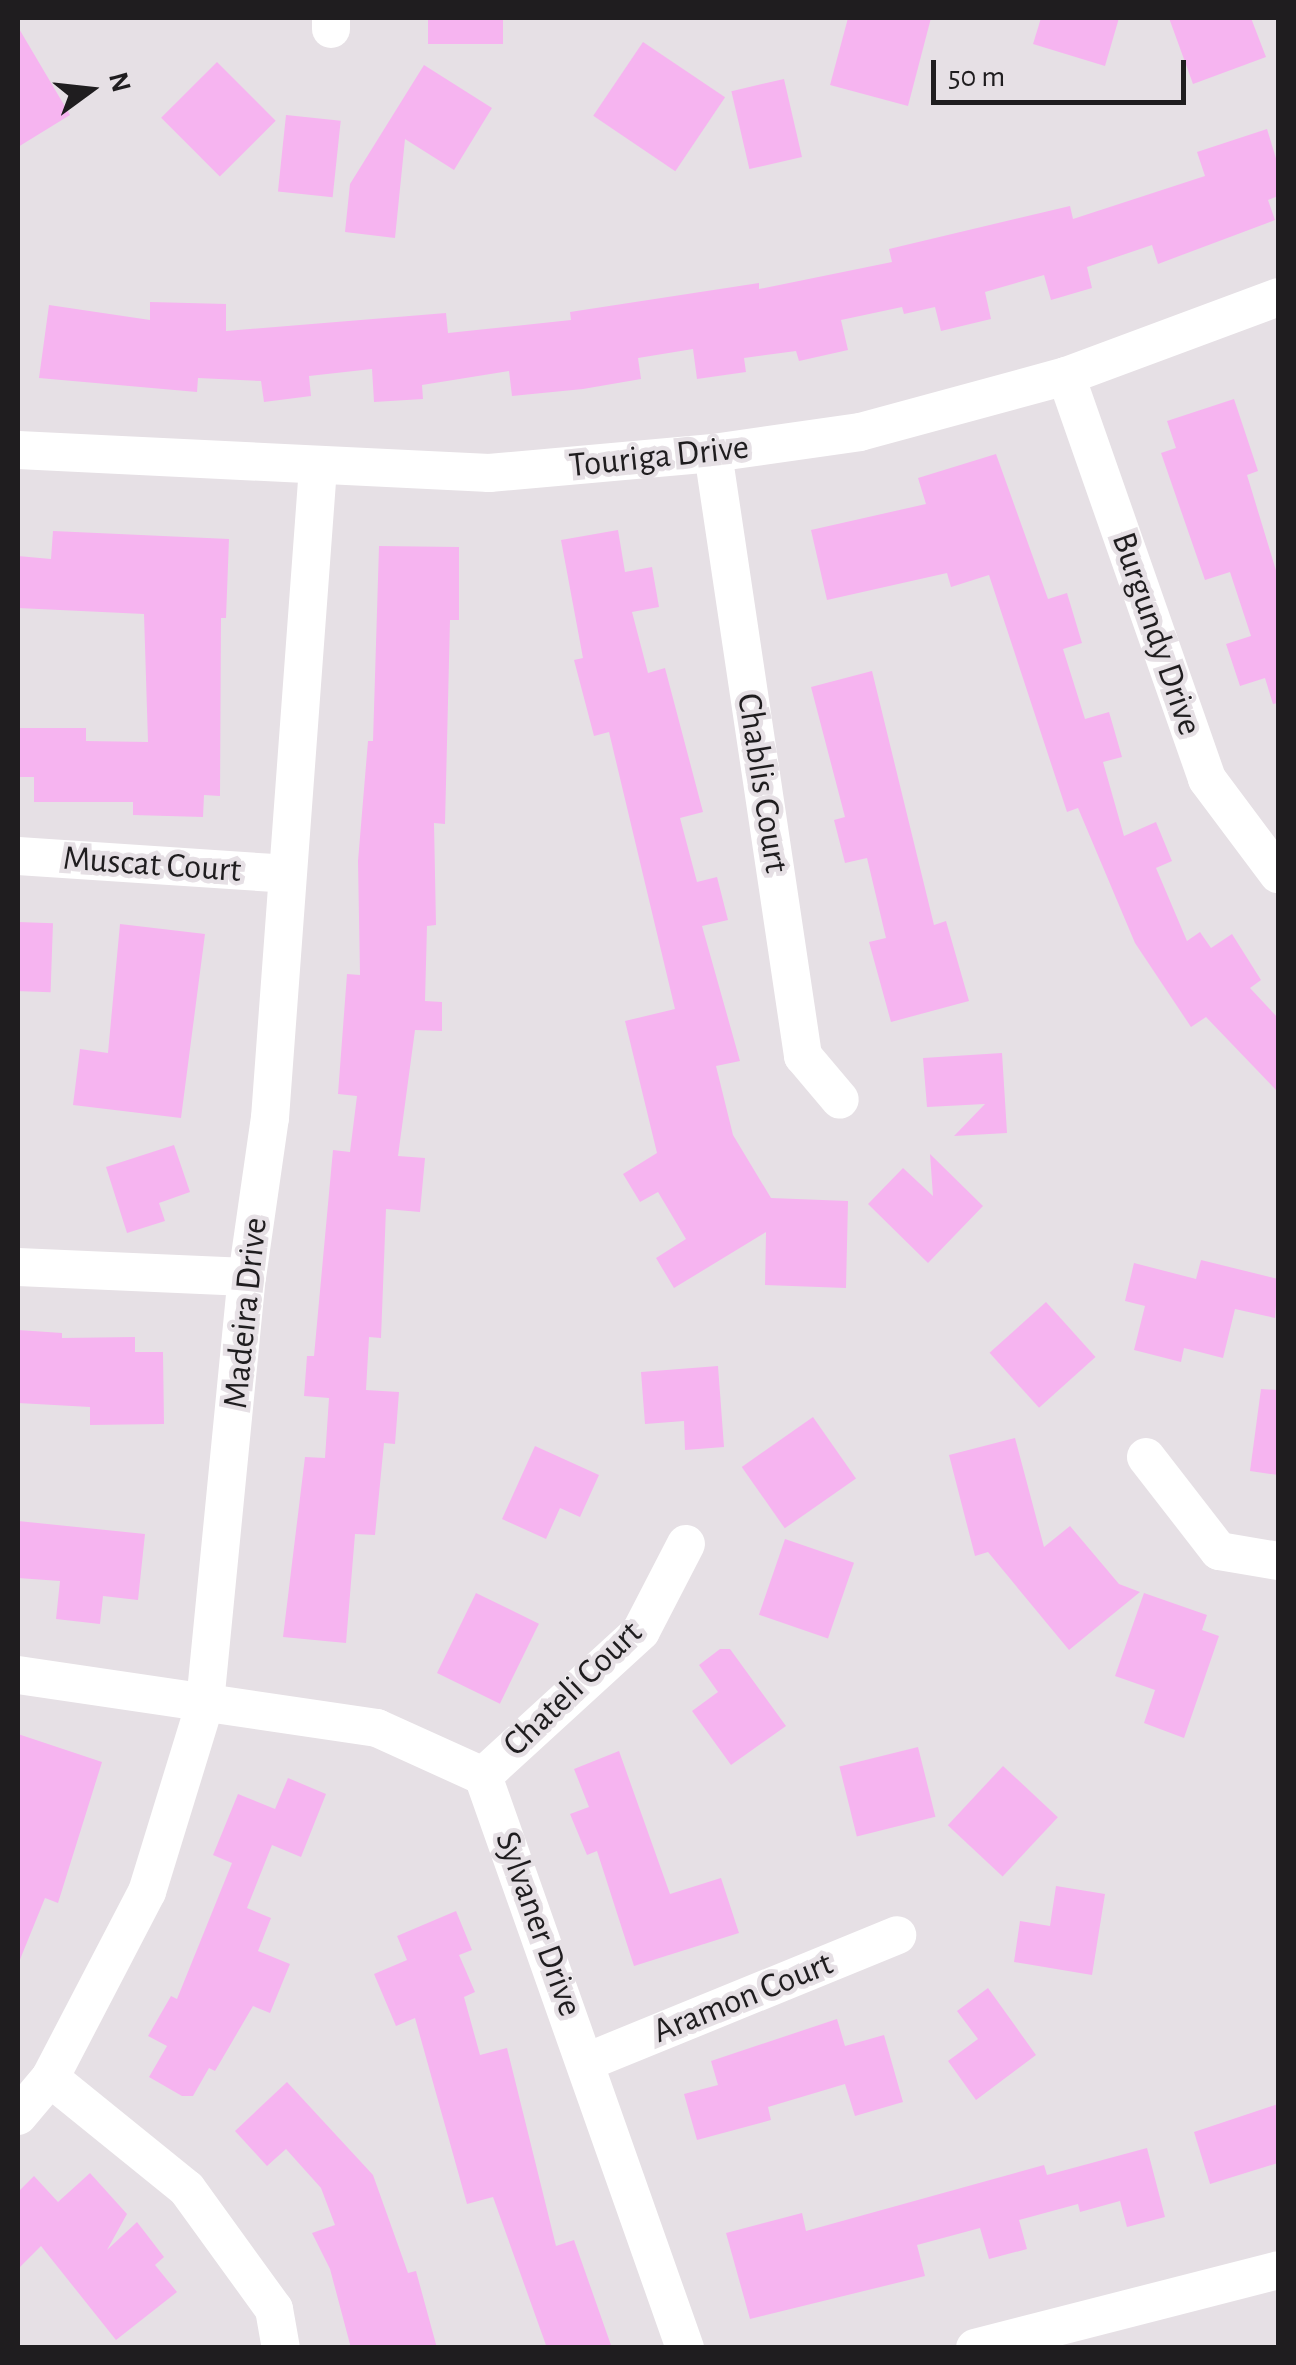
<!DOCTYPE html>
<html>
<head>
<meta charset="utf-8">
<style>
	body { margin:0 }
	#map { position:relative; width:1296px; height:2365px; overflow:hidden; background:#e6e0e5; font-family:"Alegreya Sans",sans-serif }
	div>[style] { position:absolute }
	.building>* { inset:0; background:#f6b4f0; transform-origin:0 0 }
	.minor>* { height:38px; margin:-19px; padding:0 19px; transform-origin:19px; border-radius:19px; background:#fff }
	span { translate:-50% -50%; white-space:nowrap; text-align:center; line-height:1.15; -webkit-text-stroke:9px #e6e0e5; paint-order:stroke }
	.street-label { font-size:35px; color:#1f1d1f }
	.frame { position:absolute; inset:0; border:20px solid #1f1d1f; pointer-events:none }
	.north { position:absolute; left:40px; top:40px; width:100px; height:100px; -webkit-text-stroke:8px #e6e0e5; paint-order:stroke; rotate:75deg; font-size:28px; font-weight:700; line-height:40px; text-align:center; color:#1f1d1f }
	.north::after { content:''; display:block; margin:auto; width:35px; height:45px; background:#1f1d1f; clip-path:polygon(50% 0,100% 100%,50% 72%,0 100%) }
	.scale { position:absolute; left:931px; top:60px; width:255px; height:45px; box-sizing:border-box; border:5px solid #1f1d1f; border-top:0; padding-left:12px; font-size:30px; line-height:35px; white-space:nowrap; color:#1f1d1f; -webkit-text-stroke:8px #e6e0e5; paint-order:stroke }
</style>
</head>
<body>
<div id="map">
	<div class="building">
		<div style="left:428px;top:18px;width:75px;height:26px"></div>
		<div style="clip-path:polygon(848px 18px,931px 18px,908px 106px,830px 85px)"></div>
		<div style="clip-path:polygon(1041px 18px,1119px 18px,1105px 66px,1033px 44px)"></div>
		<div style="clip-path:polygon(1169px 18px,1251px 18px,1266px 57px,1193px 84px)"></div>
		<div style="clip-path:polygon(18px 27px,70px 115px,18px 147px)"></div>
		<div style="left:643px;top:42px;width:99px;height:89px;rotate:34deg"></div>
		<div style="left:217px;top:62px;width:83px;height:79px;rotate:45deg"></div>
		<div style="clip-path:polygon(424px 65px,492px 108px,454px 170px,405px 139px,395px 238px,345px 232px,350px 184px)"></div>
		<div style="left:784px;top:79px;width:80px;height:54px;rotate:77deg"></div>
		<div style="left:286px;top:115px;width:55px;height:77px;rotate:6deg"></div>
		<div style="clip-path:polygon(1267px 129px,1278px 165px,1278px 196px,1268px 200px,1275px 220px,1158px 264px,1152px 245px,1087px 267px,1092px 288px,1051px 300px,1044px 275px,985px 292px,991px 319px,941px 331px,935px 307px,904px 314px,902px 307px,841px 320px,848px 350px,799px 361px,796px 351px,744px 358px,746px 372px,697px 379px,693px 349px,638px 358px,641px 379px,583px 389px,512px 396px,509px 371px,422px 385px,423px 399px,374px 402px,372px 369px,309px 376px,311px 396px,264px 402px,261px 381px,198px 378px,197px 392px,39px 378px,49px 305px,150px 320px,150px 302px,226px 304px,226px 331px,446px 313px,448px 333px,571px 320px,570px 312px,759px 283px,759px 289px,892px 262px,889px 249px,1070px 206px,1073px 219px,1205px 176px,1197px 152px)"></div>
		<div style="clip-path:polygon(1234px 399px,1258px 471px,1247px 475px,1278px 577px,1278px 703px,1273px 704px,1265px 678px,1240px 686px,1226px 644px,1251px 636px,1230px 572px,1205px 580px,1161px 453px,1176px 448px,1167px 421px)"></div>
		<div style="clip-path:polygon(996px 454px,1048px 599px,1067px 593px,1082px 643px,1063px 649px,1085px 719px,1109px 712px,1122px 757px,1103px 762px,1124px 836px,1156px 822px,1172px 861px,1156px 868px,1187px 941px,1200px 932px,1211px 948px,1232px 934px,1261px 980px,1250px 988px,1278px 1018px,1278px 1092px,1206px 1017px,1191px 1027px,1135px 943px,1078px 808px,1067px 812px,989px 575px,951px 587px,947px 573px,827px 600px,811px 530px,926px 504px,918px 478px)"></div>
		<div style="clip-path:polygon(618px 530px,625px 572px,652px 567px,659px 607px,632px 612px,648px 673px,665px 668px,703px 812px,680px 818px,697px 882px,717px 877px,728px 920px,702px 926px,740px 1061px,716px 1066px,733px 1135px,771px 1198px,848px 1201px,846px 1288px,765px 1285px,766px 1232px,674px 1288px,656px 1258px,686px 1239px,658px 1192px,640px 1202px,623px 1174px,657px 1153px,625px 1021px,675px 1009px,609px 732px,594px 736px,574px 660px,583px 658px,561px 540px)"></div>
		<div style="clip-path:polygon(53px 531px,229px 539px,226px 618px,221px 618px,220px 796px,204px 795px,203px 817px,133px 815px,133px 802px,34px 802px,34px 777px,18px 777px,18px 728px,86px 728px,86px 741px,148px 742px,144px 614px,18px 608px,18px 556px,51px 559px)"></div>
		<div style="clip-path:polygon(379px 546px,459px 547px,459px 620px,450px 620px,445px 824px,434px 823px,436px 925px,427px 926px,425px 1001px,442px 1002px,442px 1031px,415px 1030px,398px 1156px,425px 1158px,420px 1212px,386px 1209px,381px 1338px,369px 1337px,366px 1390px,399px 1392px,395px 1444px,384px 1443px,375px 1535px,355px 1534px,346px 1643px,283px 1637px,305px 1457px,325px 1458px,329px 1398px,304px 1396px,307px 1356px,314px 1356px,333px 1150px,350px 1152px,357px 1096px,338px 1094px,347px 974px,360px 975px,358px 861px,368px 741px,373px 741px)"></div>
		<div style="clip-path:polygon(872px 671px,934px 925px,946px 921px,969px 1001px,891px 1022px,869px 942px,886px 938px,867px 858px,845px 863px,834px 820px,845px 817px,811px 687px)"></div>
		<div style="left:18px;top:922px;width:35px;height:69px;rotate:2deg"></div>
		<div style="clip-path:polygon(120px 924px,205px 934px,181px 1118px,73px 1105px,80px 1049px,108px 1053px)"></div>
		<div style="clip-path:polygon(1002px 1053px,1007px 1133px,954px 1136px,985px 1104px,927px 1107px,923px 1058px)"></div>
		<div style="clip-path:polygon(174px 1145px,190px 1192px,159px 1203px,165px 1221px,127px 1233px,106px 1167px)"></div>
		<div style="clip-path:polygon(930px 1154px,983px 1206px,928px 1263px,868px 1204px,903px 1168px,933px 1196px)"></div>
		<div style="clip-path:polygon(1201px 1260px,1278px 1279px,1275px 1318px,1235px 1309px,1223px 1358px,1184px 1348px,1181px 1362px,1134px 1350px,1145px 1306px,1125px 1301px,1134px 1263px,1196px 1279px)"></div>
		<div style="left:1046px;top:1302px;width:74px;height:76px;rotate:48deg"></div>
		<div style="clip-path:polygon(18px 1330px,62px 1333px,62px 1338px,135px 1337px,135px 1352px,163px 1352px,164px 1424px,90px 1425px,90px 1407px,18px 1403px)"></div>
		<div style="clip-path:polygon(718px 1366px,724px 1447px,685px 1450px,684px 1421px,645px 1424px,641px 1372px)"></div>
		<div style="clip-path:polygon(1261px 1389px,1278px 1390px,1278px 1475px,1250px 1471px)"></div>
		<div style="left:813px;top:1417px;width:75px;height:87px;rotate:55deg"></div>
		<div style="clip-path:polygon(1015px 1438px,1044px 1547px,1070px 1526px,1119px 1584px,1140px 1592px,1069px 1650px,988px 1552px,975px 1556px,949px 1455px)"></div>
		<div style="clip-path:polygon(535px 1446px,599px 1475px,580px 1517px,560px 1508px,546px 1539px,502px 1519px)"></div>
		<div style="clip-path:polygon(18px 1521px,145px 1534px,138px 1600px,103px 1596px,100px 1624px,56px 1619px,60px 1581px,18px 1578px)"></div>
		<div style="left:785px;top:1539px;width:73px;height:80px;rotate:19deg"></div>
		<div style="left:476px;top:1593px;width:70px;height:89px;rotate:26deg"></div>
		<div style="clip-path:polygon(1144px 1593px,1207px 1615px,1202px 1630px,1219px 1636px,1184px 1738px,1144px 1723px,1155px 1690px,1115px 1676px)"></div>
		<div style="clip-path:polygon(720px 1649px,730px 1649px,786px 1726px,731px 1765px,692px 1711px,718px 1692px,699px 1665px)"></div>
		<div style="clip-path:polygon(18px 1734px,102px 1762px,58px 1903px,45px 1898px,19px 1962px)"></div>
		<div style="left:918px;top:1747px;width:72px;height:81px;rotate:76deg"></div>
		<div style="clip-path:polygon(619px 1751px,670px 1894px,721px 1878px,739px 1933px,634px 1966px,597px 1851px,587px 1855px,570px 1814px,589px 1807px,574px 1769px)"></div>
		<div style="left:1003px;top:1766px;width:75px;height:81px;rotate:43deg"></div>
		<div style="clip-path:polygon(288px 1778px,326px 1794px,301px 1857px,272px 1845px,247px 1908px,271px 1918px,258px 1951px,290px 1964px,270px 2013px,253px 2006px,215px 2071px,209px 2068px,193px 2096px,182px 2096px,149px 2077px,167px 2046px,148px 2036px,171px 1996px,177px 1999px,232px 1863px,213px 1855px,238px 1794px,275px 1809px)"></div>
		<div style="clip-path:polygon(1056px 1886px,1105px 1894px,1092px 1975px,1014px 1962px,1020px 1921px,1050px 1926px)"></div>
		<div style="clip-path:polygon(456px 1911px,472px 1950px,459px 1955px,475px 1992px,464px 1997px,480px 2055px,507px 2048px,556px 2246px,574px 2240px,612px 2348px,547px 2348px,493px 2197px,467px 2204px,415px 2018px,396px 2026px,374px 1974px,407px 1960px,397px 1936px)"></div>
		<div style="clip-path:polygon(988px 1988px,1036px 2055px,976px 2100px,948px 2061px,978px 2039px,957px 2011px)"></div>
		<div style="clip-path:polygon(837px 2019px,845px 2046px,884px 2035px,903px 2102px,855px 2116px,845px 2084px,768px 2107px,771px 2120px,697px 2140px,684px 2094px,718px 2085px,711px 2061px)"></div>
		<div style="clip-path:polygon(287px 2082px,373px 2175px,408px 2273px,416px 2271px,437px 2348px,351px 2348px,330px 2269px,312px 2233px,335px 2225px,321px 2188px,286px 2149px,267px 2166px,235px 2131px)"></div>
		<div style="clip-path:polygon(1278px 2104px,1278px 2163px,1210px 2184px,1194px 2132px)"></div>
		<div style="clip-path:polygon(1147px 2148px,1165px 2217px,1127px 2227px,1120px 2201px,1080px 2212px,1078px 2204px,1019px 2220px,1027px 2249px,989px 2259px,980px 2228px,917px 2245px,925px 2276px,750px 2319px,726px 2233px,802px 2213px,806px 2231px,1044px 2165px,1047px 2175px)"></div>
		<div style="clip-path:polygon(90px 2173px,127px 2214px,107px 2250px,137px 2222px,164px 2257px,155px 2265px,177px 2292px,116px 2340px,41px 2246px,18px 2269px,18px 2192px,34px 2176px,58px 2202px)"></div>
	</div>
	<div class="minor">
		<div style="left:331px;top:29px;width:11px;rotate:-90deg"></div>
		<div style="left:1066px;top:376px;width:427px;rotate:70.7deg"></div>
		<div style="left:1207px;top:779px;width:119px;rotate:53.2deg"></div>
		<div style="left:18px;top:450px;width:472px;rotate:2.8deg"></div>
		<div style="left:489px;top:473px;width:225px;rotate:-5.1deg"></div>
		<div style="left:713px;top:453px;width:148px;rotate:-8.1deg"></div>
		<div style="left:860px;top:432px;width:213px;rotate:-15.2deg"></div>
		<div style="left:1066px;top:376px;width:226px;rotate:-20.4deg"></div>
		<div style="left:713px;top:453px;width:610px;rotate:81.51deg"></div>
		<div style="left:803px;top:1056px;width:57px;rotate:49.9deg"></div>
		<div style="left:18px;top:856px;width:269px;rotate:3.8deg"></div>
		<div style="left:18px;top:1267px;width:229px;rotate:2.5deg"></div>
		<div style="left:1146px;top:1457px;width:119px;rotate:52.2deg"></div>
		<div style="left:1219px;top:1551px;width:60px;rotate:9.6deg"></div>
		<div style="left:18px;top:1675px;width:363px;rotate:8.4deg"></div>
		<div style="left:377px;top:1728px;width:116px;rotate:24.4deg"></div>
		<div style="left:483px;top:1776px;width:607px;rotate:70.55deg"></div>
		<div style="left:483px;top:1776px;width:214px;rotate:-42.5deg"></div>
		<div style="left:641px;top:1631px;width:98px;rotate:-62.7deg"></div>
		<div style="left:589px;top:2061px;width:333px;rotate:-22.2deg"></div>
		<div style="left:50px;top:2078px;width:176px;rotate:39deg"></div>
		<div style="left:187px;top:2189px;width:148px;rotate:54.1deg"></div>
		<div style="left:274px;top:2309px;width:40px;rotate:80deg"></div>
		<div style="left:18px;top:2116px;width:50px;rotate:-49.9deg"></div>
		<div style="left:50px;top:2078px;width:210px;rotate:-62.5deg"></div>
		<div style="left:147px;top:1892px;width:198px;rotate:-72.9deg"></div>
		<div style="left:205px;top:1703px;width:428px;rotate:-84.4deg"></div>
		<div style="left:247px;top:1277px;width:161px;rotate:-81.8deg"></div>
		<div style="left:270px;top:1118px;width:652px;rotate:-85.78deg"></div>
		<div style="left:975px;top:2348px;width:313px;rotate:-14.4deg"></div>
	</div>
	<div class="street-label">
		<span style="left:659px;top:457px;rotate:-6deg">Touriga Drive</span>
		<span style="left:1156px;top:634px;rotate:71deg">Burgundy Drive</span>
		<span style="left:762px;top:783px;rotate:81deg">Chablis Court</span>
		<span style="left:152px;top:865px;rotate:4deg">Muscat Court</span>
		<span style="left:246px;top:1313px;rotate:-84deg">Madeira Drive</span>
		<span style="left:573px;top:1689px;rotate:-44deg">Chateli Court</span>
		<span style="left:538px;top:1924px;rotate:70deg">Sylvaner Drive</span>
		<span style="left:743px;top:1998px;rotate:-22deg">Aramon Court</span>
	</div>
	<div class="frame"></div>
	<div class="north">N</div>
	<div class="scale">50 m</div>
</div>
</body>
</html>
